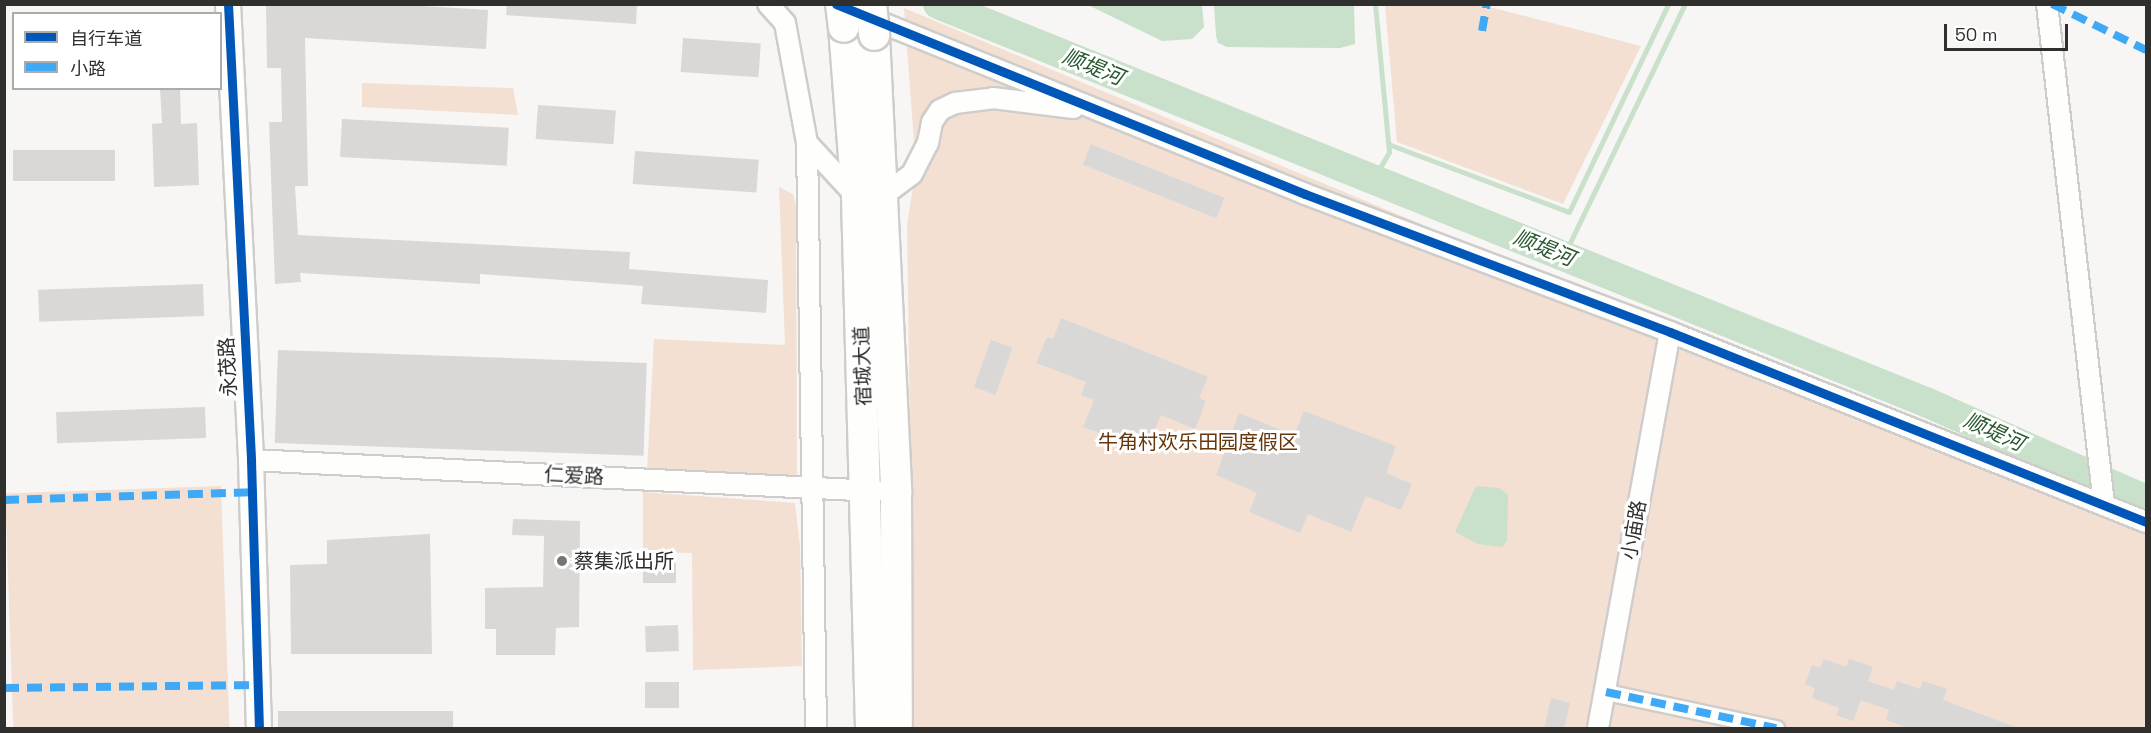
<!DOCTYPE html>
<html>
<head>
<meta charset="utf-8">
<style>
	body { margin:0 }
	#map { position:relative; width:2151px; height:733px; overflow:hidden; background:#f7f6f4; font-family:"Space Grotesk","Noto Sans SC",sans-serif }
	div>[style] { position:absolute }
	.green>* { inset:0; background:#f3e0d2; transform-origin:0 0 }
	.water>* { inset:0; background:#c9e0ca }
	.stream>* { height:5px; margin:-2.5px; padding:0 2.5px; transform-origin:2.5px; border-radius:2.5px; background:#c9e0ca }
	.river>* { height:30px; margin:-15px; padding:0 15px; transform-origin:15px; border-radius:15px; background:#c9e0ca }
	.building>* { inset:0; background:#d9d8d7; transform-origin:0 0 }
	.roads { filter:drop-shadow(2px 0 #cecdcc) drop-shadow(-2px 0 #cecdcc) drop-shadow(0 2px #cecdcc) drop-shadow(0 -2px #cecdcc) }
	.pedestrian>* { height:15px; margin:-7.5px; padding:0 7.5px; transform-origin:7.5px; border-radius:7.5px; background:#fefefd }
	.minor>* { height:20px; margin:-10px; padding:0 10px; transform-origin:10px; border-radius:10px; background:#fefefd }
	.tertiary>* { height:24px; margin:-12px; padding:0 12px; transform-origin:12px; border-radius:12px; background:#fefefd }
	.primary>* { height:30px; margin:-15px; padding:0 15px; transform-origin:15px; border-radius:15px; background:#fefefd }
	.bridges { filter:drop-shadow(2px 0 #cecdcc) drop-shadow(-2px 0 #cecdcc) drop-shadow(0 2px #cecdcc) drop-shadow(0 -2px #cecdcc) }
	.primary-bridge>* { height:30px; margin:-15px; padding:0 15px; transform-origin:15px; border-radius:15px; background:#fefefd }
	.quiet>* { height:8px; margin-top:-4px; transform-origin:0; background:repeating-linear-gradient(90deg,#3fa9f5 0 15px,transparent 0 23px) }
	.cycleway>* { height:9px; margin:-4.5px; padding:0 4.5px; transform-origin:4.5px; border-radius:4.5px; background:#0057b8 }
	.dots>* { width:16px; height:16px; translate:-50% -50%; box-sizing:border-box; border:3px solid #fff; border-radius:50% }
	span { translate:-50% -50%; white-space:nowrap; text-align:center; line-height:1.15; -webkit-text-stroke:6px #fff; paint-order:stroke }
	.street-label { font-size:20px; color:#2f2f2d }
	.park-label { font-size:20px; color:#66370d }
	.poi-label { font-size:20px; color:#2f2f2d }
	.left { translate:0 -50%; text-align:left }
	.water-label { font-size:21px; color:#27582f; font-style:italic }
	.frame { position:absolute; inset:0; border:6px solid #2f2f2d; pointer-events:none }
	.legend { position:absolute; left:12px; top:12px; width:210px; height:78px; box-sizing:border-box; background:#fff; border:2px solid #acacab; margin:0; padding:8px 10px; list-style:none; font-size:18px; color:#2f2f2d }
	.legend li { display:flex; align-items:center; gap:12px; height:30px }
	.legend b { width:30px; border:2px solid #acacab }
	.scale { position:absolute; left:1944px; top:24px; width:124px; height:27px; box-sizing:border-box; border:3px solid #2f2f2d; border-top:0; padding-left:8px; font-size:18px; line-height:21px; white-space:nowrap; color:#2f2f2d; -webkit-text-stroke:4px #fff; paint-order:stroke }
</style>
</head>
<body>
<div id="map">
	<div class="green">
		<div style="clip-path:polygon(1385px 5px,1482px 5px,1641px 46px,1563px 204px,1397px 142px)"></div>
		<div style="clip-path:polygon(904px 8px,2146px 527px,2146px 728px,914px 728px,907px 225px,916px 168px)"></div>
		<div style="clip-path:polygon(362px 83px,513px 88px,518px 115px,362px 107px)"></div>
		<div style="clip-path:polygon(779px 187px,793px 194px,796px 207px,797px 479px,647px 471px,654px 339px,785px 345px)"></div>
		<div style="left:221px;top:486px;width:242px;height:216px;rotate:88deg"></div>
		<div style="clip-path:polygon(643px 492px,795px 503px,800px 546px,802px 666px,693px 670px,692px 553px,643px 552px)"></div>
	</div>
	<div class="water">
		<div style="clip-path:polygon(1088px 5px,1202px 5px,1204px 27px,1192px 39px,1162px 41px)"></div>
		<div style="clip-path:polygon(1214px 5px,1354px 5px,1355px 44px,1340px 48px,1227px 47px,1218px 43px,1216px 36px)"></div>
		<div style="clip-path:polygon(1476px 486px,1499px 488px,1508px 495px,1507px 541px,1502px 547px,1478px 544px,1455px 532px)"></div>
	</div>
	<div class="stream">
		<div style="left:1388px;top:144px;width:193px;rotate:20.6deg"></div>
		<div style="left:1569px;top:212px;width:230px;rotate:-64.5deg"></div>
		<div style="left:1374px;top:178px;width:30px;rotate:-60deg"></div>
		<div style="left:1389px;top:152px;width:149px;rotate:-95.4deg"></div>
		<div style="left:1564px;top:255px;width:279px;rotate:-64.3deg"></div>
	</div>
	<div class="river">
		<div style="left:938px;top:4px;width:1067px;rotate:21.95deg"></div>
		<div style="left:1928px;top:403px;width:239px;rotate:24deg"></div>
	</div>
	<div class="building">
		<div style="clip-path:polygon(266px 4px,390px 4px,488px 10px,486px 49px,305px 38px,308px 186px,295px 186px,298px 235px,630px 252px,629px 269px,768px 280px,766px 313px,641px 304px,643px 286px,480px 274px,480px 284px,300px 273px,301px 282px,275px 284px,269px 122px,282px 122px,281px 68px,267px 68px)"></div>
		<div style="clip-path:polygon(507px 4px,637px 4px,636px 24px,506px 15px)"></div>
		<div style="left:683px;top:38px;width:78px;height:34px;rotate:4deg"></div>
		<div style="clip-path:polygon(160px 88px,180px 88px,181px 124px,197px 123px,199px 185px,154px 187px,152px 124px,162px 123px)"></div>
		<div style="left:538px;top:105px;width:78px;height:34px;rotate:4deg"></div>
		<div style="left:342px;top:119px;width:167px;height:38px;rotate:3deg"></div>
		<div style="left:1091px;top:144px;width:144px;height:22px;rotate:22deg"></div>
		<div style="left:115px;top:150px;width:31px;height:102px;rotate:90deg"></div>
		<div style="left:635px;top:151px;width:124px;height:33px;rotate:4deg"></div>
		<div style="left:203px;top:284px;width:32px;height:165px;rotate:88deg"></div>
		<div style="clip-path:polygon(1061px 318px,1208px 377px,1199px 398px,1206px 401px,1195px 429px,1161px 415px,1146px 450px,1083px 427px,1094px 400px,1081px 395px,1086px 382px,1036px 363px,1047px 337px,1053px 339px)"></div>
		<div style="left:991px;top:340px;width:23px;height:50px;rotate:20deg"></div>
		<div style="left:278px;top:350px;width:369px;height:93px;rotate:2deg"></div>
		<div style="left:205px;top:407px;width:31px;height:149px;rotate:88deg"></div>
		<div style="clip-path:polygon(1304px 411px,1396px 446px,1386px 473px,1412px 484px,1401px 510px,1366px 496px,1351px 532px,1308px 514px,1300px 533px,1249px 512px,1257px 493px,1216px 475px,1239px 413px,1294px 435px)"></div>
		<div style="clip-path:polygon(513px 519px,580px 521px,579px 627px,556px 628px,555px 655px,496px 655px,496px 629px,485px 629px,485px 588px,543px 587px,544px 536px,512px 535px)"></div>
		<div style="clip-path:polygon(430px 534px,432px 654px,291px 654px,290px 565px,327px 564px,327px 540px)"></div>
		<div style="left:643px;top:557px;width:33px;height:26px"></div>
		<div style="left:678px;top:625px;width:26px;height:33px;rotate:88deg"></div>
		<div style="clip-path:polygon(1824px 659px,1846px 667px,1849px 659px,1873px 667px,1868px 681px,1894px 690px,1897px 681px,1920px 689px,1923px 681px,1947px 689px,1943px 700px,2021px 729px,1910px 729px,1886px 720px,1889px 710px,1861px 700px,1853px 721px,1836px 715px,1839px 708px,1812px 698px,1815px 688px,1805px 684px,1812px 665px,1820px 668px)"></div>
		<div style="left:645px;top:682px;width:34px;height:26px"></div>
		<div style="clip-path:polygon(1551px 698px,1570px 703px,1564px 729px,1544px 729px)"></div>
		<div style="left:453px;top:711px;width:18px;height:175px;rotate:90deg"></div>
	</div>
	<div class="roads">
		<div class="pedestrian">
			<div style="left:1606px;top:692px;width:174px;rotate:12deg"></div>
		</div>
		<div class="minor">
			<div style="left:768px;top:4px;width:25px;rotate:48deg"></div>
			<div style="left:785px;top:23px;width:122px;rotate:79.6deg"></div>
			<div style="left:807px;top:143px;width:74px;rotate:47.2deg"></div>
			<div style="left:2047px;top:4px;width:503px;rotate:83.5deg"></div>
			<div style="left:865px;top:16px;width:475px;rotate:22deg"></div>
			<div style="left:1305px;top:194px;width:390px;rotate:20.7deg"></div>
			<div style="left:1670px;top:332px;width:513px;rotate:21.76deg"></div>
			<div style="left:807px;top:143px;width:585px;rotate:89.12deg"></div>
			<div style="left:884px;top:195px;width:35px;rotate:-37deg"></div>
			<div style="left:912px;top:174px;width:35px;rotate:-63deg"></div>
			<div style="left:928px;top:143px;width:21px;rotate:-79deg"></div>
			<div style="left:932px;top:122px;width:14px;rotate:-56deg"></div>
			<div style="left:940px;top:110px;width:17px;rotate:-25deg"></div>
			<div style="left:955px;top:103px;width:38px;rotate:-7deg"></div>
			<div style="left:993px;top:98px;width:81px;rotate:7.1deg"></div>
			<div style="left:251px;top:460px;width:626px;rotate:2.84deg"></div>
			<div style="left:1598px;top:728px;width:402px;rotate:-79.7deg"></div>
		</div>
		<div class="tertiary">
			<div style="left:228px;top:4px;width:457px;rotate:87.1deg"></div>
			<div style="left:251px;top:460px;width:268px;rotate:88.3deg"></div>
		</div>
		<div class="primary">
			<div style="left:844px;top:27px;width:170px;rotate:85.6deg"></div>
			<div style="left:857px;top:197px;width:531px;rotate:88.49deg"></div>
			<div style="left:874px;top:35px;width:458px;rotate:87.2deg"></div>
			<div style="left:896px;top:492px;width:236px;rotate:89.8deg"></div>
		</div>
	</div>
	<div class="bridges">
		<div class="primary-bridge">
			<div style="left:841px;top:4px;width:23px;rotate:83deg"></div>
			<div style="left:871px;top:4px;width:31px;rotate:84deg"></div>
		</div>
	</div>
	<div class="quiet">
		<div style="left:2052px;top:4px;width:105px;rotate:26.1deg"></div>
		<div style="left:1482px;top:31px;width:27px;rotate:-80deg"></div>
		<div style="left:4px;top:500px;width:248px;rotate:-1.8deg"></div>
		<div style="left:4px;top:688px;width:254px;rotate:-0.7deg"></div>
		<div style="left:1606px;top:692px;width:174px;rotate:12deg"></div>
	</div>
	<div class="cycleway">
		<div style="left:228px;top:4px;width:457px;rotate:87.1deg"></div>
		<div style="left:251px;top:460px;width:268px;rotate:88.3deg"></div>
		<div style="left:836px;top:4px;width:506px;rotate:22.05deg"></div>
		<div style="left:1305px;top:194px;width:390px;rotate:20.7deg"></div>
		<div style="left:1670px;top:332px;width:513px;rotate:21.76deg"></div>
	</div>
	<div class="dots">
		<div style="left:562px;top:561px;background:#757573"></div>
	</div>
	<div class="street-label">
		<span style="left:863px;top:366px;rotate:-92deg">宿城大道</span>
		<span style="left:228px;top:367px;rotate:-93deg">永茂路</span>
		<span style="left:574px;top:476px;rotate:3deg">仁爱路</span>
		<span style="left:1634px;top:530px;rotate:-80deg">小庙路</span>
	</div>
	<div class="park-label">
		<span style="left:1198px;top:442px">牛角村欢乐田园度假区</span>
	</div>
	<div class="poi-label">
		<span class="left" style="left:574px;top:561px">蔡集派出所</span>
	</div>
	<div class="water-label">
		<span style="left:1093px;top:67px;rotate:22deg">顺堤河</span>
		<span style="left:1544px;top:248px;rotate:22deg">顺堤河</span>
		<span style="left:1994px;top:432px;rotate:24deg">顺堤河</span>
	</div>
	<div class="frame"></div>
	<ul class="legend">
	<li><b style="height:8px;background:#0057b8"></b>自行车道</li>
	<li><b style="height:8px;background:#3fa9f5"></b>小路</li>
	</ul>
	<div class="scale">50 m</div>
</div>
</body>
</html>
